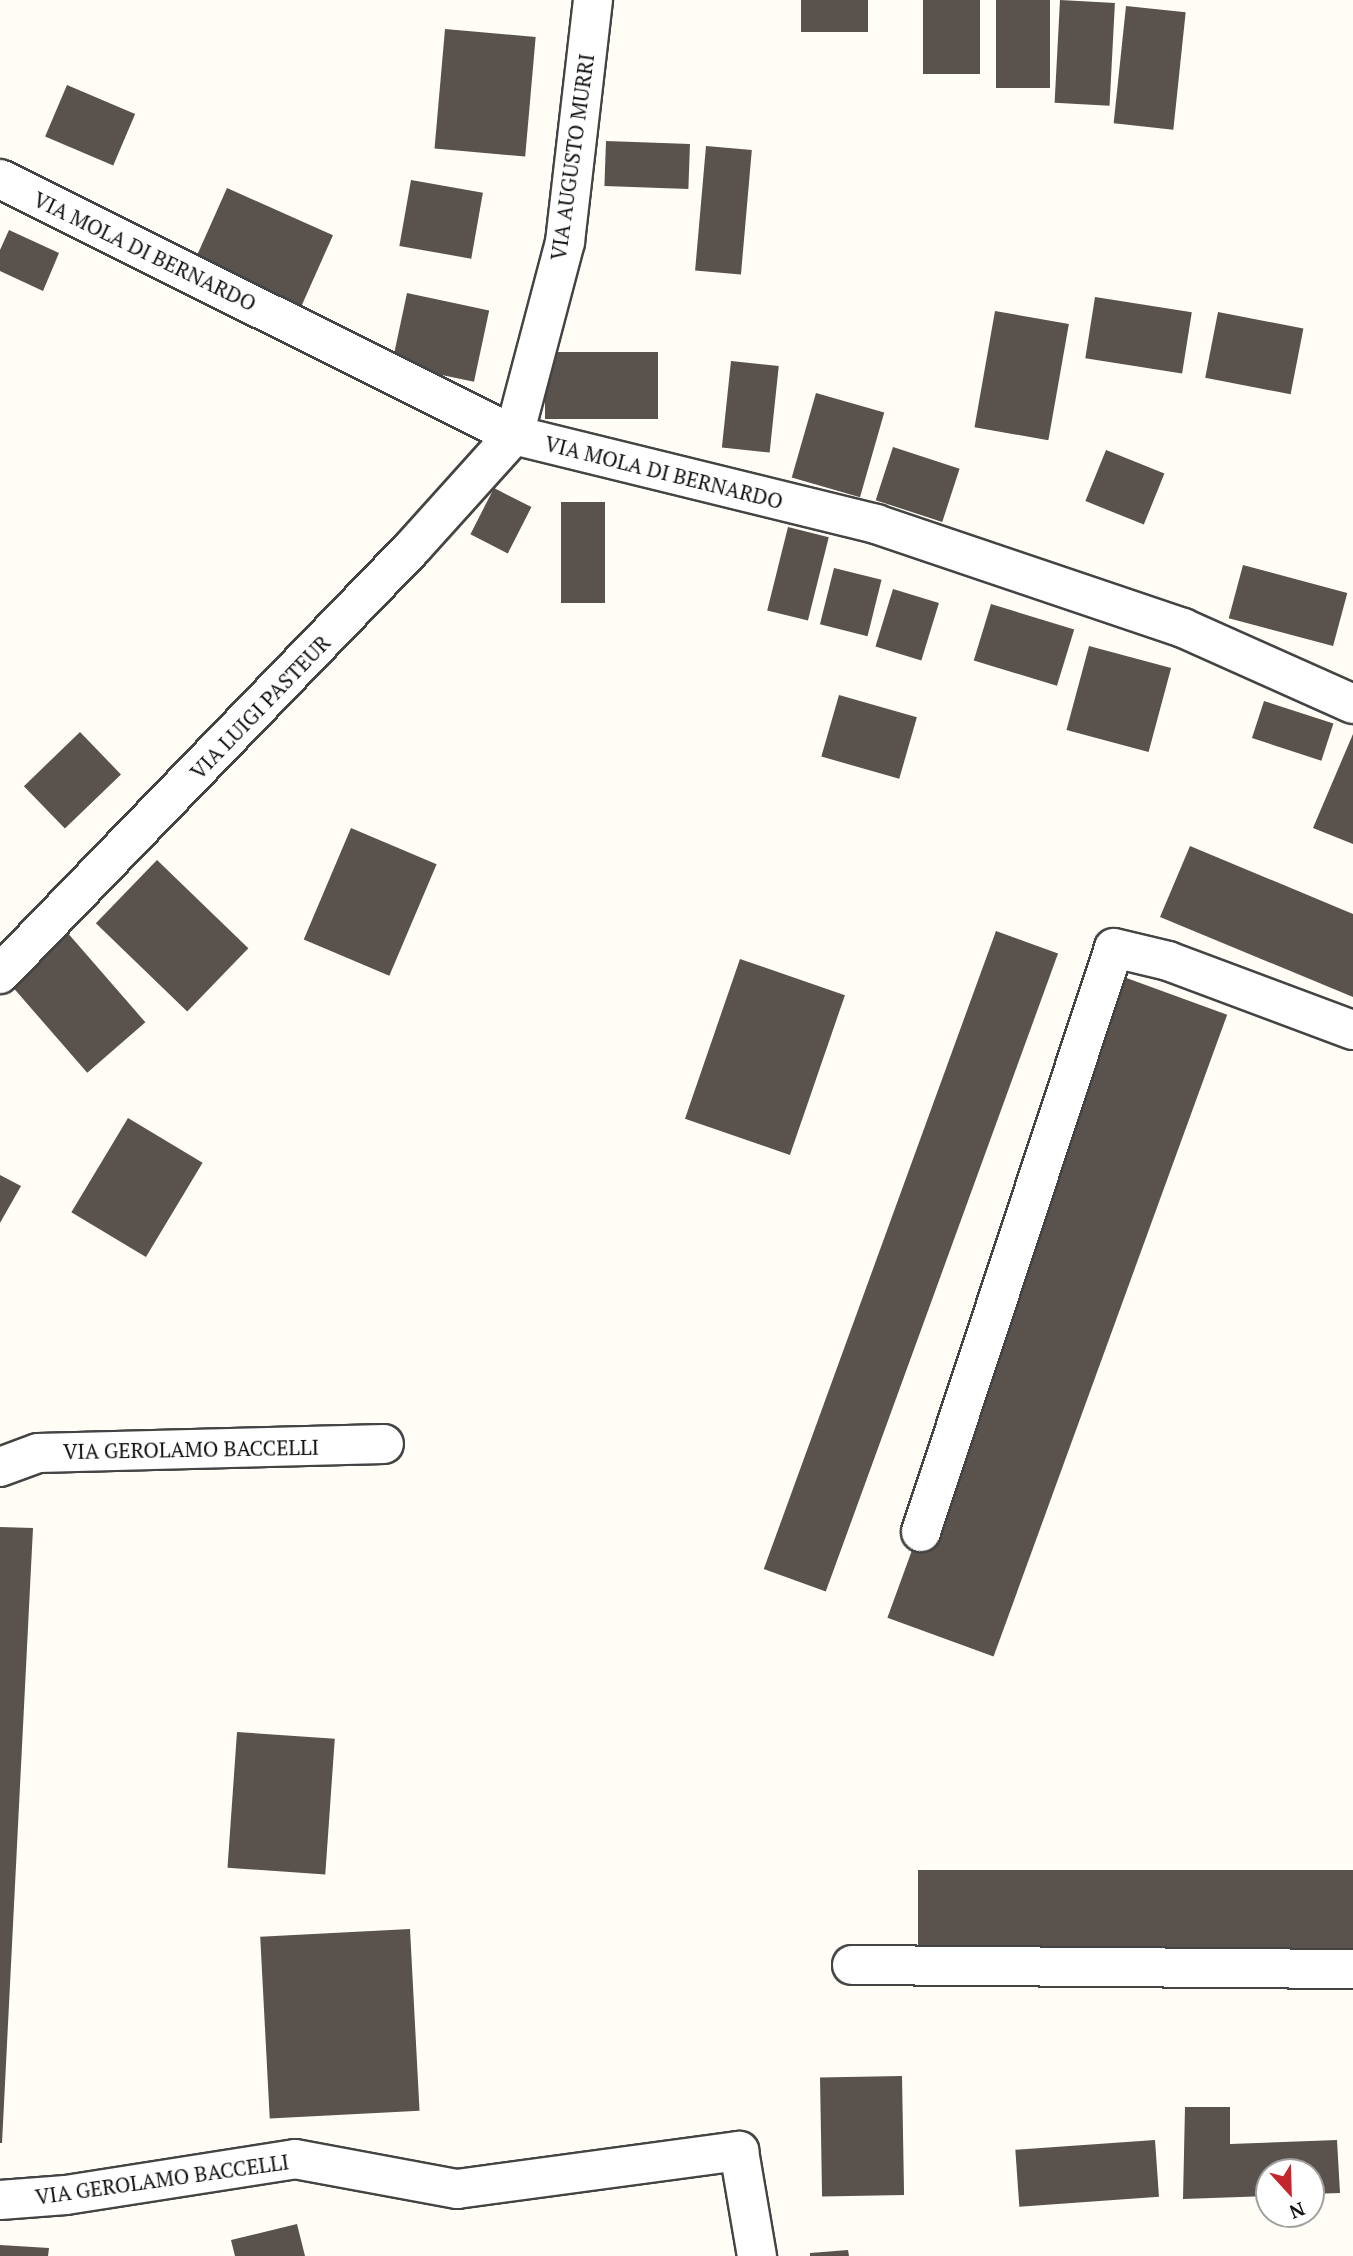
<!DOCTYPE html>
<html>
<head>
<meta charset="utf-8">
<style>
	body { margin:0 }
	#map { position:relative; width:1353px; height:2256px; overflow:hidden; background:#fffdf5; font-family:"PT Serif",serif }
	div>[style] { position:absolute }
	.building>* { inset:0; background:#5a524d; transform-origin:0 0 }
	.roads { filter:drop-shadow(2px 0 #444) drop-shadow(-2px 0 #444) drop-shadow(0 2px #444) drop-shadow(0 -2px #444) }
	.minor>* { height:38px; margin:-19px; padding:0 19px; transform-origin:19px; border-radius:19px; background:#fff }
	span { translate:-50% -50%; white-space:nowrap; text-align:center; line-height:1.15; -webkit-text-stroke:7px #fff; paint-order:stroke }
	.street-label { font-size:21px; color:#111 }
	.north { position:absolute; left:1255px; top:2158px; width:70px; height:70px; box-sizing:border-box; background:#fff; border:2px solid #a0a0a0; border-radius:50%; rotate:158deg; font-size:19px; font-weight:700; line-height:28px; text-align:center; color:#111 }
	.north::after { content:''; display:block; margin:auto; width:24px; height:32px; background:#c4262e; clip-path:polygon(50% 0,100% 100%,50% 72%,0 100%) }
</style>
</head>
<body>
<div id="map">
	<div class="building">
		<div style="left:801px;top:0;width:67px;height:32px"></div>
		<div style="left:923px;top:0;width:57px;height:74px"></div>
		<div style="left:996px;top:0;width:54px;height:88px"></div>
		<div style="left:1060px;top:0;width:55px;height:103px;rotate:3deg"></div>
		<div style="left:1126px;top:6px;width:60px;height:118px;rotate:6deg"></div>
		<div style="left:445px;top:29px;width:91px;height:120px;rotate:5deg"></div>
		<div style="left:67px;top:85px;width:74px;height:56px;rotate:23deg"></div>
		<div style="left:606px;top:141px;width:84px;height:45px;rotate:2deg"></div>
		<div style="left:706px;top:146px;width:46px;height:125px;rotate:5deg"></div>
		<div style="left:411px;top:180px;width:73px;height:67px;rotate:10deg"></div>
		<div style="left:227px;top:188px;width:116px;height:87px;rotate:24deg"></div>
		<div style="clip-path:polygon(9px 230px,59px 253px,43px 291px,0 271px,0 250px)"></div>
		<div style="left:407px;top:293px;width:84px;height:73px;rotate:12deg"></div>
		<div style="left:1095px;top:297px;width:98px;height:62px;rotate:9deg"></div>
		<div style="left:995px;top:311px;width:75px;height:118px;rotate:10deg"></div>
		<div style="left:1218px;top:312px;width:87px;height:67px;rotate:11deg"></div>
		<div style="left:545px;top:352px;width:113px;height:67px"></div>
		<div style="left:731px;top:361px;width:48px;height:87px;rotate:6deg"></div>
		<div style="left:816px;top:393px;width:71px;height:88px;rotate:16deg"></div>
		<div style="left:893px;top:447px;width:70px;height:56px;rotate:18deg"></div>
		<div style="left:1106px;top:450px;width:63px;height:55px;rotate:22deg"></div>
		<div style="left:494px;top:488px;width:42px;height:52px;rotate:27deg"></div>
		<div style="left:561px;top:502px;width:44px;height:101px"></div>
		<div style="left:788px;top:527px;width:42px;height:86px;rotate:14deg"></div>
		<div style="left:1243px;top:565px;width:108px;height:55px;rotate:15deg"></div>
		<div style="left:834px;top:568px;width:49px;height:58px;rotate:14deg"></div>
		<div style="left:893px;top:589px;width:48px;height:60px;rotate:17deg"></div>
		<div style="left:991px;top:604px;width:87px;height:59px;rotate:17deg"></div>
		<div style="left:1089px;top:646px;width:85px;height:87px;rotate:15deg"></div>
		<div style="left:839px;top:695px;width:81px;height:64px;rotate:16deg"></div>
		<div style="left:1264px;top:701px;width:73px;height:39px;rotate:18deg"></div>
		<div style="left:80px;top:732px;width:59px;height:78px;rotate:46deg"></div>
		<div style="clip-path:polygon(1353px 734px,1353px 844px,1313px 828px)"></div>
		<div style="left:351px;top:828px;width:93px;height:121px;rotate:23deg"></div>
		<div style="clip-path:polygon(1190px 846px,1353px 914px,1353px 997px,1160px 917px)"></div>
		<div style="left:157px;top:860px;width:127px;height:88px;rotate:44deg"></div>
		<div style="left:66px;top:931px;width:121px;height:77px;rotate:49deg"></div>
		<div style="left:996px;top:931px;width:66px;height:679px;rotate:20deg"></div>
		<div style="left:740px;top:959px;width:111px;height:169px;rotate:19deg"></div>
		<div style="left:1121px;top:976px;width:113px;height:683px;rotate:20deg"></div>
		<div style="left:128px;top:1118px;width:87px;height:110px;rotate:31deg"></div>
		<div style="clip-path:polygon(0 1175px,21px 1186px,0 1223px)"></div>
		<div style="clip-path:polygon(0 1527px,33px 1528px,2px 2143px,0 2143px)"></div>
		<div style="left:237px;top:1732px;width:98px;height:136px;rotate:4deg"></div>
		<div style="left:1353px;top:1870px;width:82px;height:435px;rotate:90deg"></div>
		<div style="left:410px;top:1929px;width:182px;height:150px;rotate:87deg"></div>
		<div style="left:902px;top:2076px;width:119px;height:82px;rotate:89deg"></div>
		<div style="clip-path:polygon(1185px 2107px,1230px 2107px,1230px 2144px,1337px 2140px,1340px 2193px,1311px 2194px,1311px 2172px,1269px 2172px,1269px 2196px,1183px 2199px)"></div>
		<div style="left:1155px;top:2140px;width:57px;height:140px;rotate:86deg"></div>
		<div style="clip-path:polygon(297px 2224px,305px 2256px,235px 2256px,231px 2240px)"></div>
		<div style="clip-path:polygon(0 2245px,49px 2248px,48px 2256px,0 2256px)"></div>
		<div style="clip-path:polygon(848px 2250px,849px 2256px,810px 2256px,810px 2253px)"></div>
	</div>
	<div class="roads">
		<div class="minor">
			<div style="left:0;top:179px;width:574px;rotate:26.48deg"></div>
			<div style="left:514px;top:435px;width:373px;rotate:13.8deg"></div>
			<div style="left:876px;top:524px;width:324px;rotate:18.7deg"></div>
			<div style="left:1183px;top:628px;width:186px;rotate:24.1deg"></div>
			<div style="left:0;top:974px;width:594px;rotate:-45.95deg"></div>
			<div style="left:413px;top:547px;width:151px;rotate:-48deg"></div>
			<div style="left:514px;top:435px;width:200px;rotate:-75.2deg"></div>
			<div style="left:565px;top:242px;width:244px;rotate:-83.4deg"></div>
			<div style="left:0;top:1467px;width:40px;rotate:-20.2deg"></div>
			<div style="left:38px;top:1453px;width:346px;rotate:-1.5deg"></div>
			<div style="left:921px;top:1532px;width:615px;rotate:-71.71deg"></div>
			<div style="left:1114px;top:948px;width:56px;rotate:13.5deg"></div>
			<div style="left:1168px;top:961px;width:197px;rotate:20.5deg"></div>
			<div style="left:852px;top:1965px;width:501px;rotate:0.46deg"></div>
			<div style="left:0;top:2200px;width:66px;rotate:-4.3deg"></div>
			<div style="left:66px;top:2195px;width:232px;rotate:-8.9deg"></div>
			<div style="left:295px;top:2159px;width:165px;rotate:10.5deg"></div>
			<div style="left:457px;top:2189px;width:285px;rotate:-7.7deg"></div>
			<div style="left:739px;top:2151px;width:107px;rotate:80.3deg"></div>
		</div>
	</div>
	<div class="street-label">
		<span style="left:572px;top:157px;rotate:-82deg">VIA AUGUSTO MURRI</span>
		<span style="left:145px;top:251px;rotate:26deg">VIA MOLA DI BERNARDO</span>
		<span style="left:664px;top:472px;rotate:14deg">VIA MOLA DI BERNARDO</span>
		<span style="left:260px;top:707px;rotate:-46deg">VIA LUIGI PASTEUR</span>
		<span style="left:191px;top:1449px;rotate:-1deg">VIA GEROLAMO BACCELLI</span>
		<span style="left:162px;top:2179px;rotate:-8deg">VIA GEROLAMO BACCELLI</span>
	</div>
	<div class="north">N</div>
</div>
</body>
</html>
